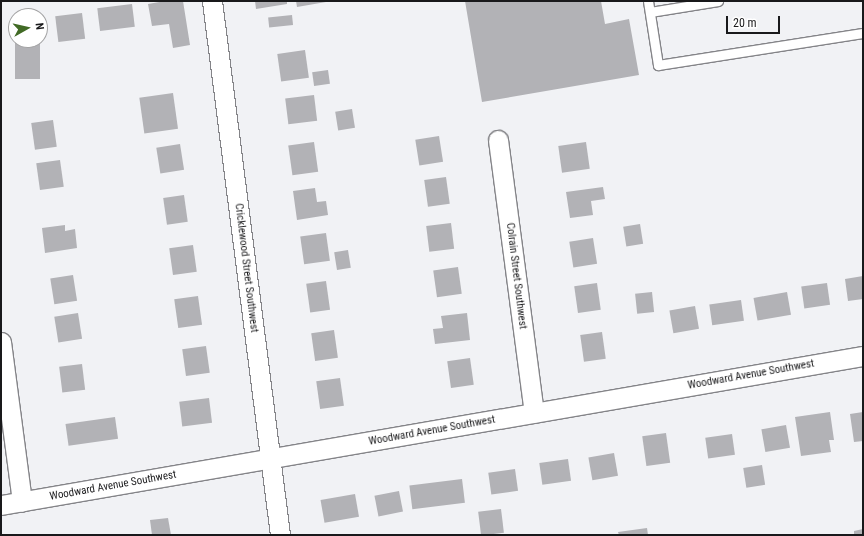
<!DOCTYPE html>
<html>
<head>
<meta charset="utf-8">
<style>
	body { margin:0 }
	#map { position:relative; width:864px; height:536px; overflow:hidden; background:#f1f2f5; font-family:"Roboto Condensed",sans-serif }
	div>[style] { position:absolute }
	.building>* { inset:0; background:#b2b2b6; transform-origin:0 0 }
	.roads { filter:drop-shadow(1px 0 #848488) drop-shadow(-1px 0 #848488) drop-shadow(0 1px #848488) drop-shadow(0 -1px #848488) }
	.lane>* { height:9px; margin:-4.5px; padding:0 4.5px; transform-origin:4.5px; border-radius:4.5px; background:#fff }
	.street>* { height:19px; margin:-9.5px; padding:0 9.5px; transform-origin:9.5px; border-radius:9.5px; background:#fff }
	span { translate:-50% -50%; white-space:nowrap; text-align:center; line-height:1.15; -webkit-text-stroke:4px #fff; paint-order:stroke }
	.street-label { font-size:11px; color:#19191b }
	.frame { position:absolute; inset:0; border:2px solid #19191b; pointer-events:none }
	.north { position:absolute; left:8px; top:8px; width:40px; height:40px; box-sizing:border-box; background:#fff; border:1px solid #a3a3a4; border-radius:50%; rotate:82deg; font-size:11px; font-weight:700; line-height:16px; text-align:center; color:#19191b }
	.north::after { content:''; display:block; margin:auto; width:14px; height:18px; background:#416a25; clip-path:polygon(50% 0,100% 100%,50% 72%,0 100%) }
	.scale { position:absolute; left:726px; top:16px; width:54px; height:18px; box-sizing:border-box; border:2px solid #19191b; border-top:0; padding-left:5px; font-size:12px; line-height:14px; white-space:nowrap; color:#19191b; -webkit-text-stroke:3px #fff; paint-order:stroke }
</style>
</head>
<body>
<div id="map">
	<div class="building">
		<div style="clip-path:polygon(165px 1px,183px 1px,190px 45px,173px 48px,169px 24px,152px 26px,148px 4px)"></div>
		<div style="clip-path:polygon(255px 1px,287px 1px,287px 4px,256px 9px)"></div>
		<div style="clip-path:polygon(296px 1px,326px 1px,326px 2px,297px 7px)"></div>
		<div style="clip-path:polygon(465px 1px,601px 1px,605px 24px,629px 19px,639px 75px,482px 102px)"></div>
		<div style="left:132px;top:4px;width:23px;height:35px;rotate:83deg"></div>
		<div style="left:82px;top:13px;width:26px;height:27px;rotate:83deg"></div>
		<div style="left:292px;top:15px;width:10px;height:24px;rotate:84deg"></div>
		<div style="left:15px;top:40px;width:25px;height:39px"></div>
		<div style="left:305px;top:50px;width:28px;height:28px;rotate:82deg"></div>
		<div style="left:328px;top:70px;width:14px;height:16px;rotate:82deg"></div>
		<div style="left:173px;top:93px;width:36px;height:34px;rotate:82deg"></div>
		<div style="left:314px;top:95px;width:26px;height:29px;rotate:83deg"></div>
		<div style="left:352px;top:109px;width:19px;height:17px;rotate:81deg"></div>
		<div style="left:53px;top:120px;width:27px;height:22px;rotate:82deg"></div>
		<div style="left:439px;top:136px;width:26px;height:24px;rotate:81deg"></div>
		<div style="left:314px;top:142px;width:30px;height:26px;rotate:82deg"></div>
		<div style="left:586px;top:142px;width:27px;height:28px;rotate:82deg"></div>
		<div style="left:180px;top:144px;width:26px;height:24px;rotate:81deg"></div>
		<div style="left:60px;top:160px;width:27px;height:24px;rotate:82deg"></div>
		<div style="left:446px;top:177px;width:27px;height:22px;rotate:82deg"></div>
		<div style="clip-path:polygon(603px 187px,605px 199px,591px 201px,593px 215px,570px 218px,566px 192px)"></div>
		<div style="clip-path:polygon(315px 188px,317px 202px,326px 201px,328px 215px,297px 220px,293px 191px)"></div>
		<div style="left:184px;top:195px;width:27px;height:21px;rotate:82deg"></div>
		<div style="left:451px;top:223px;width:26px;height:25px;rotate:83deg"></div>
		<div style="left:640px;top:224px;width:20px;height:17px;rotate:81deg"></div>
		<div style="clip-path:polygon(65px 225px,65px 231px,75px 229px,77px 248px,45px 253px,42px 228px)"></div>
		<div style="left:326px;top:233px;width:28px;height:26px;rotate:82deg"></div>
		<div style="left:593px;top:238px;width:26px;height:24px;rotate:81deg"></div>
		<div style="left:193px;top:245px;width:27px;height:24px;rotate:82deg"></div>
		<div style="left:348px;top:250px;width:18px;height:14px;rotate:81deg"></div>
		<div style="left:458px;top:267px;width:27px;height:25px;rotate:82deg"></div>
		<div style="left:73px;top:275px;width:26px;height:23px;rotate:81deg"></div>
		<div style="clip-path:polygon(863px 276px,863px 299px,848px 301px,845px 279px)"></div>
		<div style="left:326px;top:281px;width:29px;height:20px;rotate:82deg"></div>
		<div style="left:597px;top:283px;width:27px;height:23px;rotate:82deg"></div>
		<div style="left:827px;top:283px;width:22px;height:26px;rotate:82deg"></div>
		<div style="left:652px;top:292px;width:20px;height:17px;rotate:84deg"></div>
		<div style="left:787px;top:292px;width:23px;height:34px;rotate:80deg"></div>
		<div style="left:198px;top:296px;width:29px;height:24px;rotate:82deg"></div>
		<div style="left:741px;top:300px;width:21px;height:32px;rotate:82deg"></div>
		<div style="left:695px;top:306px;width:23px;height:26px;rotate:80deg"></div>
		<div style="left:78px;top:313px;width:26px;height:24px;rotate:81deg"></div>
		<div style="clip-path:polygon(467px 313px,470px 340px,435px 344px,433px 329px,443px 328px,441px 316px)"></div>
		<div style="left:334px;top:330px;width:28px;height:23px;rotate:82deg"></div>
		<div style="left:602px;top:332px;width:27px;height:22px;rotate:82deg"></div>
		<div style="left:206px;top:346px;width:27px;height:24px;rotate:82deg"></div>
		<div style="left:470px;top:358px;width:27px;height:23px;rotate:82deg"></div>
		<div style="left:82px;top:364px;width:26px;height:23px;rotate:83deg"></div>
		<div style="left:340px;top:378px;width:28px;height:24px;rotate:82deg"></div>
		<div style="left:209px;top:398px;width:25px;height:30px;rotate:83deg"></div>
		<div style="clip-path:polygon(830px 412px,834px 440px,829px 440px,831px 452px,801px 456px,795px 417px)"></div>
		<div style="clip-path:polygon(863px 412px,863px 441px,854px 442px,850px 414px)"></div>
		<div style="left:115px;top:417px;width:22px;height:50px;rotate:82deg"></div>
		<div style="left:786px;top:425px;width:23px;height:25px;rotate:80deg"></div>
		<div style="left:666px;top:433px;width:30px;height:24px;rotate:82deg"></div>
		<div style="left:732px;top:434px;width:21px;height:27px;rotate:82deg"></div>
		<div style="left:614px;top:453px;width:23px;height:26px;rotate:80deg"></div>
		<div style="left:568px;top:459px;width:22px;height:29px;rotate:82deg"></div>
		<div style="left:762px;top:465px;width:20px;height:19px;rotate:81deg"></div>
		<div style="left:515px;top:469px;width:22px;height:27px;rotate:82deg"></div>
		<div style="left:462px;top:479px;width:24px;height:53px;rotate:83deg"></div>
		<div style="left:399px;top:491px;width:21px;height:25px;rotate:79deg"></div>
		<div style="left:355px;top:494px;width:23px;height:35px;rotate:80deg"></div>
		<div style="left:501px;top:509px;width:24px;height:23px;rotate:83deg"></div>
		<div style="clip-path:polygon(168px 518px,171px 535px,152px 535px,150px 520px)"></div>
		<div style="clip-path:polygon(647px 528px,648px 535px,619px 535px,618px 532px)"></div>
		<div style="clip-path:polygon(863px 529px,863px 535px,854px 535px,854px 531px)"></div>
	</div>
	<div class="roads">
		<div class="lane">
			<div style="left:648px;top:1px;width:65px;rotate:81.1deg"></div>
			<div style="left:658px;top:65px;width:207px;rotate:-8.9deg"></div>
			<div style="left:650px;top:12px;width:69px;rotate:-9.2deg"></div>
		</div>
		<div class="street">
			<div style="left:212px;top:1px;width:538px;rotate:82.74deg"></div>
			<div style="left:498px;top:140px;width:275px;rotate:82.5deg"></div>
			<div style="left:1px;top:342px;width:161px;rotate:82.5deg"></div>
			<div style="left:1px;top:505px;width:875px;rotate:-9.81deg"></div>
		</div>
	</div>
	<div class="street-label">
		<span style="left:246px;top:268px;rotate:83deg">Cricklewood Street Southwest</span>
		<span style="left:516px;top:276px;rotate:83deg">Colrain Street Southwest</span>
		<span style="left:751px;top:375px;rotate:-10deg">Woodward Avenue Southwest</span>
		<span style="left:432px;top:431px;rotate:-10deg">Woodward Avenue Southwest</span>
		<span style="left:113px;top:486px;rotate:-10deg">Woodward Avenue Southwest</span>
	</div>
	<div class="frame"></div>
	<div class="north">N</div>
	<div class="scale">20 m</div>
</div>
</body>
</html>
